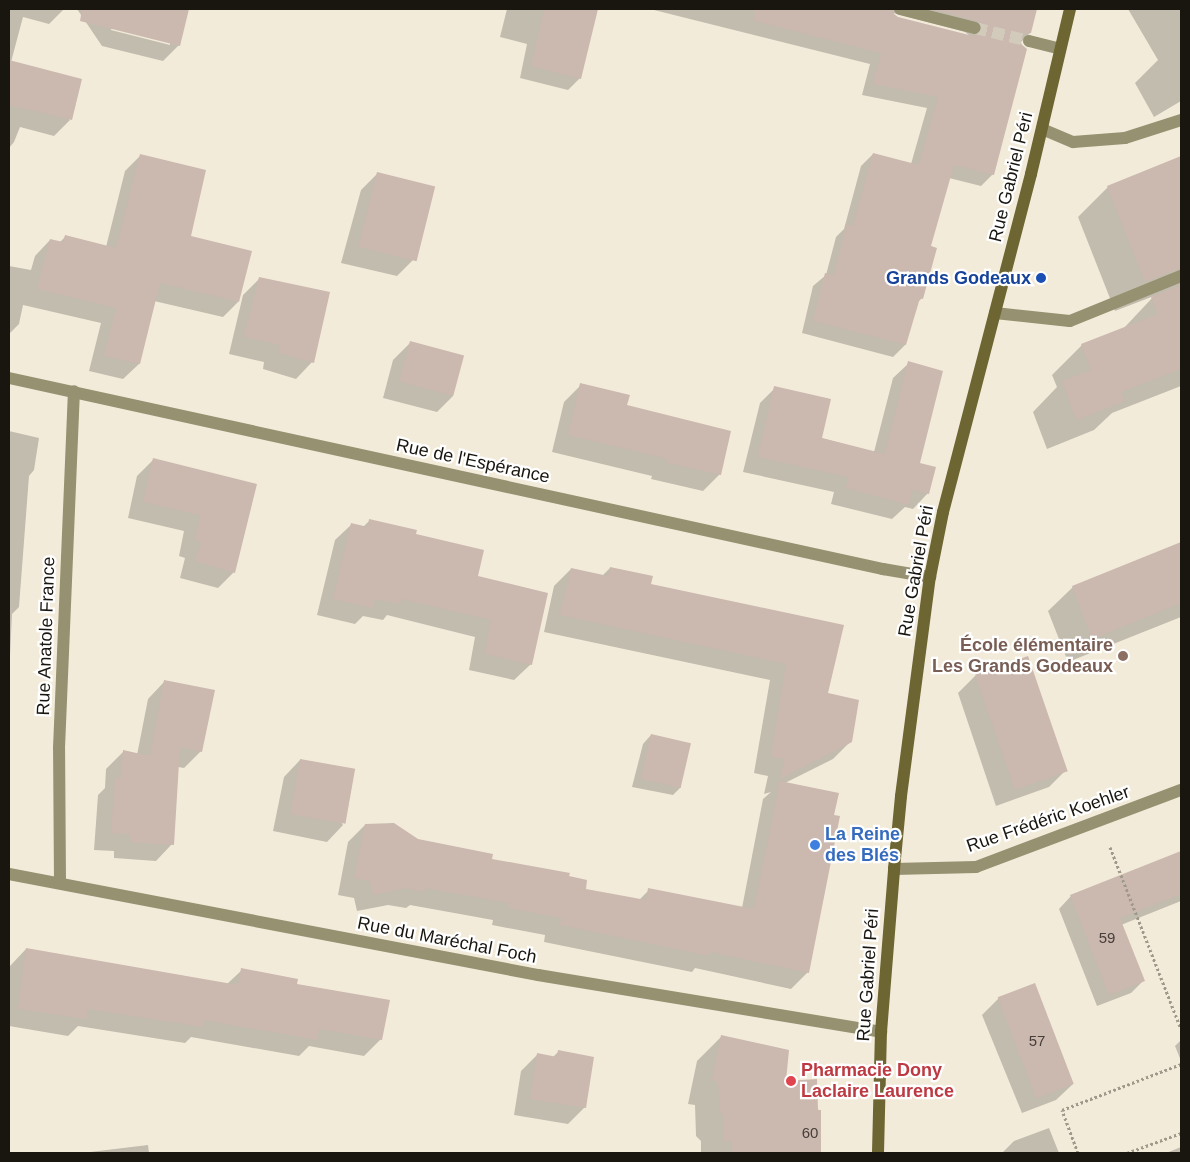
<!DOCTYPE html>
<html>
<head>
<meta charset="utf-8">
<style>
	body { margin:0 }
	#map { position:relative; width:1190px; height:1162px; overflow:hidden; background:#f3ebda; font-family:Helvetica,sans-serif }
	div>[style] { position:absolute }
	.shadow>* { inset:0; background:#0003 }
	.building>* { inset:0; background:#cbb8af; transform-origin:0 0 }
	.street-tunnel>* { height:12px; margin-top:-6px; transform-origin:0; background:repeating-linear-gradient(90deg,#d2cbbc 0 12px,transparent 0 18px) }
	.path>* { height:3px; margin-top:-1.5px; transform-origin:0; background:repeating-linear-gradient(90deg,#9f998c 0 2.5px,transparent 0 5px) }
	.lane>* { height:12px; margin:-6px; padding:0 6px; transform-origin:6px; border-radius:6px; background:#969170 }
	.street>* { height:12px; margin:-6px; padding:0 6px; transform-origin:6px; border-radius:6px; background:#969170 }
	.secondary>* { height:12px; margin:-6px; padding:0 6px; transform-origin:6px; border-radius:6px; background:#6d6532 }
	.dots>* { width:14px; height:14px; translate:-50% -50%; box-sizing:border-box; border:2px solid #fff; border-radius:50% }
	span { translate:-50% -50%; white-space:nowrap; text-align:center; line-height:1.15; -webkit-text-stroke:4.5px #fff; paint-order:stroke }
	.number-label { font-size:15px; color:#463e38 }
	.number-label span { -webkit-text-stroke-width:0 }
	.street-label { font-size:18px; color:#191610 }
	.transit-label { font-size:18px; color:#164399; font-weight:700 }
	.right { translate:-100% -50%; text-align:right }
	.education-label { font-size:18px; color:#785e54; font-weight:700 }
	.shop-label { font-size:18px; color:#366cbe; font-weight:700 }
	.left { translate:0 -50%; text-align:left }
	.health-label { font-size:18px; color:#be3a42; font-weight:700 }
	.frame { position:absolute; inset:0; border:10px solid #191610; pointer-events:none }
</style>
</head>
<body>
<div id="map">
	<div class="shadow">
		<div style="clip-path:polygon(9px 9px,64px 9px,49px 24px,23px 17px,11px 62px,70px 120px,54px 136px,20px 127px,14px 142px,9px 148px)"></div>
		<div style="clip-path:polygon(evenodd,77px 9px,188px 9px,179px 45px,163px 61px,102px 46px,77px 9px,112px 27px,170px 42px,170px 45px,111px 30px,112px 27px)"></div>
		<div style="clip-path:polygon(507px 9px,597px 9px,580px 78px,568px 90px,520px 78px,527px 44px,500px 37px)"></div>
		<div style="clip-path:polygon(evenodd,650px 9px,1036px 9px,1030px 33px,1021px 42px,1022px 47px,993px 174px,981px 186px,949px 178px,929px 247px,922px 298px,916px 304px,905px 345px,893px 357px,802px 333px,813px 286px,826px 275px,836px 237px,844px 229px,861px 166px,873px 154px,911px 164px,927px 108px,862px 95px,870px 64px,650px 9px,889px 12px,965px 32px,970px 36px,898px 18px,889px 12px)"></div>
		<div style="clip-path:polygon(1128px 9px,1181px 9px,1181px 101px,1154px 117px,1135px 83px,1158px 60px)"></div>
		<div style="clip-path:polygon(141px 155px,189px 237px,238px 302px,223px 317px,154px 301px,139px 364px,123px 379px,89px 371px,101px 323px,23px 305px,19px 324px,9px 334px,9px 266px,31px 270px,35px 256px,50px 240px,60px 242px,65px 237px,106px 247px,125px 171px)"></div>
		<div style="clip-path:polygon(1181px 157px,1181px 386px,1112px 413px,1094px 430px,1047px 449px,1033px 412px,1057px 387px,1052px 375px,1082px 345px,1123px 329px,1154px 296px,1115px 311px,1078px 217px,1108px 187px)"></div>
		<div style="clip-path:polygon(378px 173px,414px 259px,397px 276px,341px 263px,361px 190px)"></div>
		<div style="clip-path:polygon(260px 278px,312px 362px,296px 379px,263px 369px,264px 362px,229px 354px,243px 295px)"></div>
		<div style="clip-path:polygon(410px 343px,453px 396px,437px 412px,383px 398px,393px 360px)"></div>
		<div style="clip-path:polygon(909px 363px,918px 464px,928px 493px,913px 509px,905px 507px,892px 519px,831px 504px,834px 492px,743px 472px,760px 403px,775px 388px,821px 438px,874px 452px,893px 378px)"></div>
		<div style="clip-path:polygon(581px 385px,626px 406px,720px 474px,703px 491px,651px 479px,652px 476px,552px 452px,564px 402px)"></div>
		<div style="clip-path:polygon(9px 431px,39px 438px,34px 470px,29px 476px,19px 607px,12px 614px,9px 678px)"></div>
		<div style="clip-path:polygon(153px 460px,255px 485px,234px 572px,218px 588px,180px 578px,185px 558px,179px 556px,184px 531px,128px 518px,137px 476px)"></div>
		<div style="clip-path:polygon(370px 520px,415px 535px,476px 577px,531px 664px,514px 680px,469px 670px,475px 637px,387px 615px,383px 620px,363px 616px,355px 624px,317px 615px,335px 540px,352px 524px,363px 527px)"></div>
		<div style="clip-path:polygon(1181px 544px,1181px 617px,1068px 662px,1048px 611px,1073px 587px)"></div>
		<div style="clip-path:polygon(610px 568px,649px 585px,843px 626px,827px 694px,851px 741px,833px 759px,785px 783px,833px 816px,808px 972px,791px 989px,695px 968px,692px 972px,544px 942px,545px 935px,492px 925px,493px 920px,410px 905px,406px 908px,388px 905px,357px 911px,354px 898px,338px 895px,348px 842px,365px 825px,491px 860px,568px 877px,585px 890px,639px 900px,649px 890px,742px 908px,763px 799px,771px 792px,764px 794px,768px 776px,754px 773px,770px 680px,544px 632px,554px 586px,571px 569px,602px 576px)"></div>
		<div style="clip-path:polygon(1027px 658px,1066px 770px,1049px 787px,996px 806px,958px 693px,975px 676px)"></div>
		<div style="clip-path:polygon(164px 682px,201px 751px,184px 768px,178px 767px,172px 844px,156px 861px,114px 858px,114px 851px,94px 850px,98px 795px,105px 788px,106px 769px,123px 752px,137px 755px,148px 699px)"></div>
		<div style="clip-path:polygon(651px 735px,681px 787px,673px 795px,632px 787px,643px 744px)"></div>
		<div style="clip-path:polygon(300px 760px,343px 825px,327px 842px,273px 831px,284px 777px)"></div>
		<div style="clip-path:polygon(1181px 852px,1181px 901px,1121px 925px,1143px 981px,1131px 993px,1097px 1006px,1059px 909px,1071px 896px)"></div>
		<div style="clip-path:polygon(26px 949px,227px 984px,242px 970px,381px 1039px,364px 1056px,309px 1046px,299px 1056px,191px 1037px,185px 1043px,78px 1026px,68px 1036px,9px 1026px,10px 966px)"></div>
		<div style="clip-path:polygon(999px 998px,1073px 1084px,1056px 1100px,1022px 1113px,982px 1015px)"></div>
		<div style="clip-path:polygon(721px 1037px,785px 1082px,820px 1111px,819px 1153px,701px 1153px,701px 1141px,696px 1136px,695px 1105px,688px 1104px,697px 1061px)"></div>
		<div style="clip-path:polygon(1181px 1040px,1181px 1061px,1175px 1046px)"></div>
		<div style="clip-path:polygon(559px 1051px,585px 1107px,568px 1124px,514px 1115px,521px 1071px,537px 1055px,553px 1057px)"></div>
		<div style="clip-path:polygon(1049px 1128px,1059px 1153px,1002px 1153px,1014px 1141px)"></div>
		<div style="clip-path:polygon(148px 1145px,149px 1153px,89px 1153px,90px 1152px)"></div>
		<div style="clip-path:polygon(1181px 1147px,1181px 1153px,1166px 1153px)"></div>
	</div>
	<div class="building">
		<div style="clip-path:polygon(82px 9px,189px 9px,180px 46px,80px 21px)"></div>
		<div style="clip-path:polygon(544px 9px,598px 9px,581px 79px,531px 66px)"></div>
		<div style="clip-path:polygon(755px 9px,892px 9px,894px 14px,898px 17px,973px 36px,980px 34px,983px 30px,980px 22px,932px 9px,1037px 9px,1031px 33px,1026px 33px,1021px 39px,1021px 44px,1027px 49px,994px 175px,954px 165px,931px 246px,937px 248px,923px 299px,920px 298px,906px 345px,813px 321px,825px 273px,834px 275px,847px 224px,853px 226px,873px 153px,919px 165px,938px 97px,873px 84px,881px 53px,754px 21px)"></div>
		<div style="clip-path:polygon(9px 60px,82px 79px,72px 120px,9px 105px)"></div>
		<div style="clip-path:polygon(140px 154px,206px 170px,191px 236px,252px 251px,239px 302px,160px 283px,140px 364px,104px 356px,116px 308px,37px 289px,50px 239px,63px 242px,65px 235px,116px 248px)"></div>
		<div style="clip-path:polygon(1181px 156px,1181px 268px,1145px 282px,1107px 186px)"></div>
		<div style="left:377px;top:172px;width:60px;height:77px;rotate:14deg"></div>
		<div style="clip-path:polygon(259px 277px,330px 292px,314px 363px,279px 353px,280px 345px,244px 337px)"></div>
		<div style="clip-path:polygon(1181px 285px,1181px 369px,1121px 392px,1125px 401px,1076px 420px,1062px 381px,1091px 370px,1081px 344px,1158px 314px,1151px 297px)"></div>
		<div style="left:410px;top:341px;width:56px;height:42px;rotate:15deg"></div>
		<div style="clip-path:polygon(908px 361px,943px 371px,920px 463px,936px 467px,929px 494px,912px 490px,909px 505px,846px 488px,848px 477px,758px 457px,774px 386px,831px 399px,822px 438px,885px 454px)"></div>
		<div style="clip-path:polygon(580px 383px,630px 395px,627px 405px,731px 431px,721px 475px,667px 463px,668px 459px,568px 435px)"></div>
		<div style="clip-path:polygon(153px 458px,257px 484px,235px 573px,195px 561px,201px 542px,195px 540px,200px 515px,143px 502px)"></div>
		<div style="clip-path:polygon(369px 519px,417px 530px,416px 534px,484px 550px,478px 576px,548px 593px,532px 665px,485px 654px,491px 620px,401px 599px,400px 604px,375px 599px,372px 608px,333px 599px,351px 523px,368px 527px)"></div>
		<div style="clip-path:polygon(1181px 542px,1181px 603px,1092px 639px,1072px 586px)"></div>
		<div style="clip-path:polygon(610px 567px,653px 576px,651px 584px,844px 625px,828px 693px,859px 700px,852px 742px,780px 779px,784px 759px,771px 757px,786px 664px,560px 615px,571px 568px,608px 576px)"></div>
		<div style="left:1028px;top:656px;width:122px;height:56px;rotate:71deg"></div>
		<div style="clip-path:polygon(164px 680px,215px 690px,202px 752px,180px 747px,174px 845px,131px 842px,130px 834px,111px 833px,115px 777px,121px 778px,123px 750px,150px 756px)"></div>
		<div style="left:651px;top:734px;width:41px;height:46px;rotate:13deg"></div>
		<div style="left:300px;top:759px;width:56px;height:56px;rotate:10deg"></div>
		<div style="clip-path:polygon(780px 781px,839px 793px,834px 815px,840px 816px,809px 973px,710px 952px,710px 956px,560px 925px,561px 918px,508px 908px,509px 903px,425px 888px,424px 892px,405px 888px,373px 895px,370px 881px,354px 878px,365px 824px,394px 823px,418px 839px,493px 854px,492px 859px,570px 873px,569px 876px,587px 880px,586px 889px,646px 900px,648px 888px,754px 909px)"></div>
		<div style="clip-path:polygon(1181px 851px,1181px 894px,1120px 918px,1145px 981px,1109px 995px,1070px 895px)"></div>
		<div style="clip-path:polygon(26px 948px,238px 985px,241px 968px,298px 979px,297px 984px,390px 1000px,382px 1040px,319px 1029px,317px 1040px,204px 1020px,203px 1027px,88px 1009px,86px 1019px,18px 1009px)"></div>
		<div style="left:1035px;top:983px;width:108px;height:40px;rotate:69deg"></div>
		<div style="clip-path:polygon(721px 1035px,789px 1050px,786px 1081px,817px 1079px,818px 1110px,821px 1110px,821px 1153px,732px 1153px,732px 1141px,724px 1142px,724px 1117px,720px 1111px,718px 1082px,712px 1080px)"></div>
		<div style="clip-path:polygon(558px 1050px,594px 1057px,586px 1108px,530px 1099px,537px 1053px,557px 1057px)"></div>
	</div>
	<div class="street-tunnel">
		<div style="left:975px;top:28px;width:56px;rotate:13.5deg"></div>
	</div>
	<div class="path">
		<div style="left:1110px;top:847px;width:195px;rotate:68.7deg"></div>
		<div style="left:1078px;top:1153px;width:46px;rotate:-110.4deg"></div>
		<div style="left:1062px;top:1110px;width:128px;rotate:-21.1deg"></div>
		<div style="left:1127px;top:1153px;width:58px;rotate:-20.3deg"></div>
	</div>
	<div class="lane">
		<div style="left:995px;top:313px;width:75px;rotate:6.1deg"></div>
		<div style="left:1070px;top:321px;width:120px;rotate:-22.1deg"></div>
	</div>
	<div class="street">
		<div style="left:900px;top:9px;width:77px;rotate:14.2deg"></div>
		<div style="left:1029px;top:41px;width:32px;rotate:14deg"></div>
		<div style="left:1042px;top:129px;width:34px;rotate:23deg"></div>
		<div style="left:1073px;top:142px;width:52px;rotate:-4.4deg"></div>
		<div style="left:1125px;top:138px;width:59px;rotate:-17.8deg"></div>
		<div style="left:9px;top:378px;width:895px;rotate:12.33deg"></div>
		<div style="left:883px;top:569px;width:48px;rotate:9.7deg"></div>
		<div style="left:894px;top:869px;width:82px;rotate:-1.4deg"></div>
		<div style="left:976px;top:867px;width:219px;rotate:-20.6deg"></div>
		<div style="left:9px;top:874px;width:539px;rotate:10.81deg"></div>
		<div style="left:538px;top:975px;width:348px;rotate:9.4deg"></div>
		<div style="left:60px;top:883px;width:135px;rotate:-90.4deg"></div>
		<div style="left:59px;top:748px;width:357px;rotate:-87.6deg"></div>
	</div>
	<div class="secondary">
		<div style="left:878px;top:1153px;width:121px;rotate:-88.6deg"></div>
		<div style="left:881px;top:1032px;width:164px;rotate:-85.4deg"></div>
		<div style="left:894px;top:869px;width:73px;rotate:-84.5deg"></div>
		<div style="left:901px;top:796px;width:221px;rotate:-82.5deg"></div>
		<div style="left:930px;top:577px;width:66px;rotate:-78.7deg"></div>
		<div style="left:943px;top:512px;width:349px;rotate:-75.4deg"></div>
		<div style="left:1031px;top:174px;width:170px;rotate:-76.7deg"></div>
	</div>
	<div class="dots">
		<div style="left:1041px;top:278px;background:#1a4fb4"></div>
		<div style="left:1123px;top:656px;background:#8d6e63"></div>
		<div style="left:815px;top:845px;background:#3f7fe0"></div>
		<div style="left:791px;top:1081px;background:#e0444e"></div>
	</div>
	<div class="number-label">
		<span style="left:1107px;top:938px">59</span>
		<span style="left:1037px;top:1041px">57</span>
		<span style="left:810px;top:1133px">60</span>
	</div>
	<div class="street-label">
		<span style="left:1011px;top:177px;rotate:-76deg">Rue Gabriel Péri</span>
		<span style="left:473px;top:461px;rotate:12deg">Rue de l'Espérance</span>
		<span style="left:916px;top:571px;rotate:-80deg">Rue Gabriel Péri</span>
		<span style="left:46px;top:636px;rotate:-88deg">Rue Anatole France</span>
		<span style="left:1048px;top:819px;rotate:-19deg">Rue Frédéric Koehler</span>
		<span style="left:447px;top:940px;rotate:11deg">Rue du Maréchal Foch</span>
		<span style="left:868px;top:975px;rotate:-86deg">Rue Gabriel Péri</span>
	</div>
	<div class="transit-label">
		<span class="right" style="left:1031px;top:278px">Grands Godeaux</span>
	</div>
	<div class="education-label">
		<span class="right" style="left:1113px;top:656px">École élémentaire<br>Les Grands Godeaux</span>
	</div>
	<div class="shop-label">
		<span class="left" style="left:825px;top:845px">La Reine<br>des Blés</span>
	</div>
	<div class="health-label">
		<span class="left" style="left:801px;top:1081px">Pharmacie Dony<br>Laclaire Laurence</span>
	</div>
	<div class="frame"></div>
</div>
</body>
</html>
